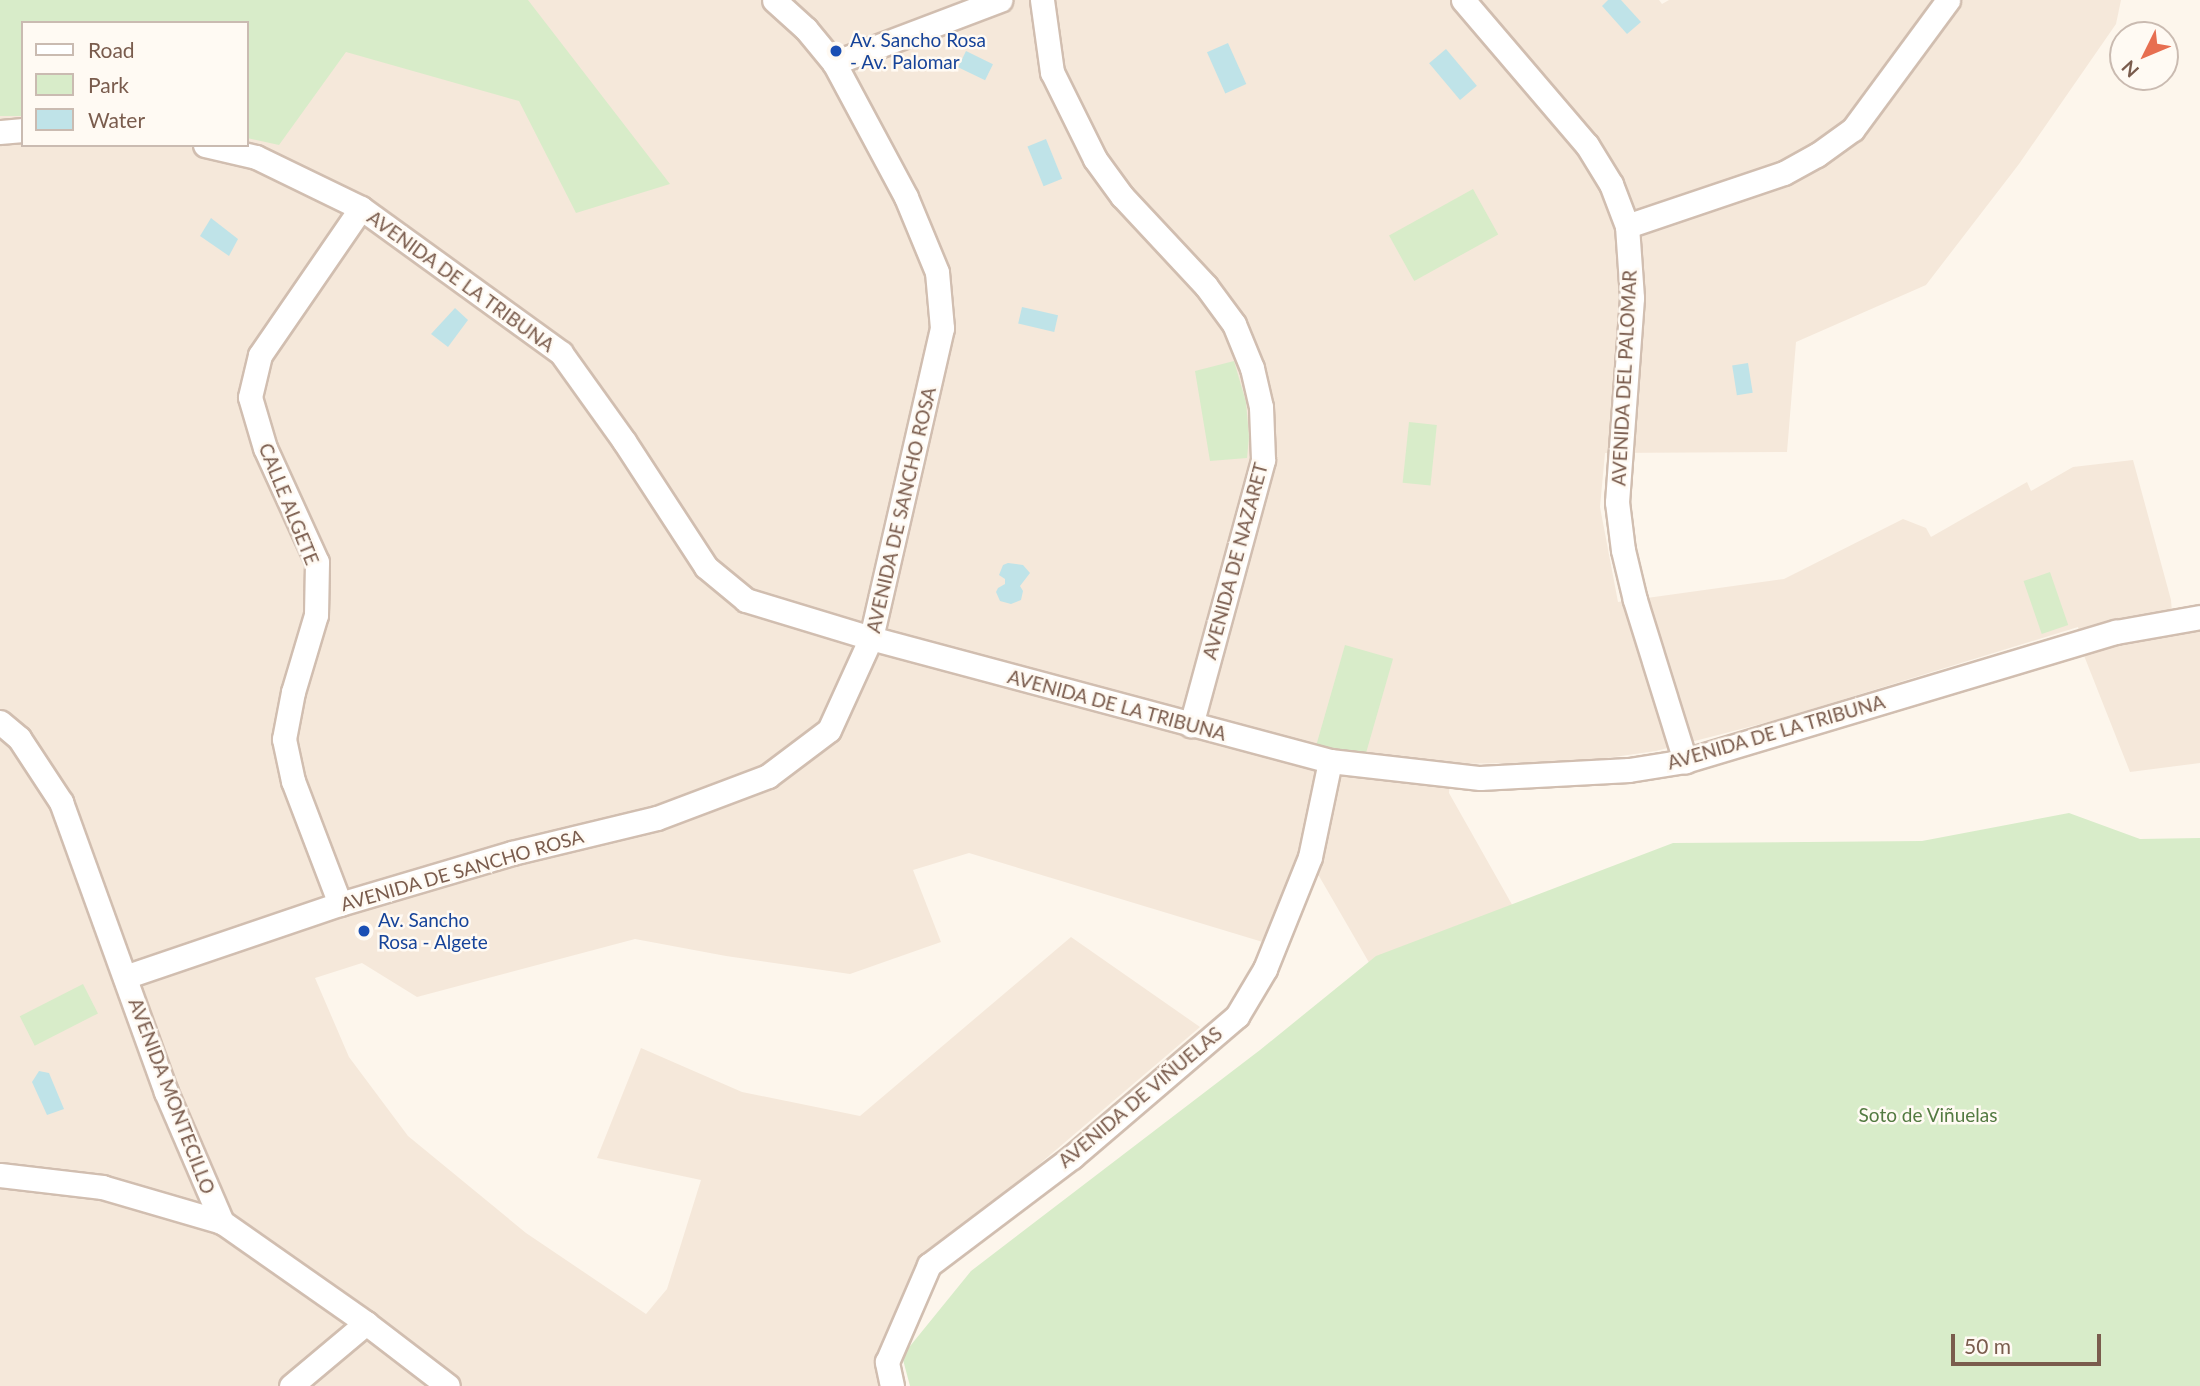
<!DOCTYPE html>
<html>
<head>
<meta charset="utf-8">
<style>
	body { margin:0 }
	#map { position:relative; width:2200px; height:1386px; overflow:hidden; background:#fdf6ec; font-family:Lato,sans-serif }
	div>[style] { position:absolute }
	.residential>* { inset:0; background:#f5e8da }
	.green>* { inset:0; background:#d8ecc9; transform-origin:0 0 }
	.water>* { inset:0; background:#bfe3e8; transform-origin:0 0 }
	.roads { filter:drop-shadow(2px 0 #d1beb0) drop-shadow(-2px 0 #d1beb0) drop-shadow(0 2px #d1beb0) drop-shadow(0 -2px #d1beb0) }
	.street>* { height:23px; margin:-11.5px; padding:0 11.5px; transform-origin:11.5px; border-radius:11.5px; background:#fff }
	.dots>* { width:19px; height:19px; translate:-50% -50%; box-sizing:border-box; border:4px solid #fffaf3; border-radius:50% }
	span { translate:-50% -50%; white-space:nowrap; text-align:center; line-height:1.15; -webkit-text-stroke:5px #fffaf3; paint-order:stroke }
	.transit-label { font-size:19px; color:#164399 }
	.left { translate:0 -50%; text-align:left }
	.street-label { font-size:19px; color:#7a5c4d }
	.park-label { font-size:19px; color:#537a41 }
	.legend { position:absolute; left:21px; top:21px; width:228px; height:126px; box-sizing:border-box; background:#fffaf3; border:2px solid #cabbb1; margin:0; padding:9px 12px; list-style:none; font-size:21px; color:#7a5c4d }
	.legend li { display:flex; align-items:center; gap:14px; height:35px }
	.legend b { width:35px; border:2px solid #cabbb1 }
	.north { position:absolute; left:2109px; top:21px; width:70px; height:70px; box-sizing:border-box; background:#fffaf3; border:2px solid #cabbb1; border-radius:50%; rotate:227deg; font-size:19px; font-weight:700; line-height:28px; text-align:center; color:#7a5c4d }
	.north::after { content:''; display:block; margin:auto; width:24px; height:32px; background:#e76f51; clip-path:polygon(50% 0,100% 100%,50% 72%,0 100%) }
	.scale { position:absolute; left:1951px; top:1334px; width:150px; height:32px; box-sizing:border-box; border:4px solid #7a5c4d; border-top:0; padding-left:9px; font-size:21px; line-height:24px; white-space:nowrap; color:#7a5c4d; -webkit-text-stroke:5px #fffaf3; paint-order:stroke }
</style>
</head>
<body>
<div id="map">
	<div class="residential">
		<div style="clip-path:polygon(evenodd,0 0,1659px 0,1662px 4px,1669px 0,2121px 0,2116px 24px,2019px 164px,1926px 285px,1796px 342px,1787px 452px,1605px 453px,1600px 507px,1618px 602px,1784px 579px,1903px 519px,1926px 528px,1931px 537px,2027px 482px,2031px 491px,2073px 467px,2133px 460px,2171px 600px,2173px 624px,2200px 620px,2200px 763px,2130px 772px,2083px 653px,2078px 627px,1776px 720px,1656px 751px,1579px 762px,1451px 764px,1449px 793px,1519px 917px,1382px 985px,1319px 876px,1295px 871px,1266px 943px,969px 853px,913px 870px,941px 942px,850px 974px,726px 956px,635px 939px,417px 997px,362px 963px,315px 978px,349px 1057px,408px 1136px,526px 1233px,646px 1314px,667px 1289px,701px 1180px,597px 1158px,641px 1048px,742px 1092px,860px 1116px,1071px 937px,1200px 1027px,1009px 1190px,905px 1287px,881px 1386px,0 1386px,0 0,23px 23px,247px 23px,247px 145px,23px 145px,23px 23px)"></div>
	</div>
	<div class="green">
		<div style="clip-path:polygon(0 0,528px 0,670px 184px,576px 213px,519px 101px,346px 52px,279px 145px,247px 138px,247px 23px,23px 23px,23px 116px,0 116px)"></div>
		<div style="left:1473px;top:189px;width:52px;height:96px;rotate:61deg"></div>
		<div style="clip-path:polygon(1234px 361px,1246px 402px,1249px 437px,1247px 458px,1210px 461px,1195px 371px)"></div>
		<div style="left:1409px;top:422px;width:28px;height:61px;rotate:6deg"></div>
		<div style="left:2050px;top:572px;width:56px;height:28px;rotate:71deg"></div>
		<div style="left:1345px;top:645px;width:50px;height:104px;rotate:16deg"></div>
		<div style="clip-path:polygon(2069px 813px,2140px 839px,2200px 838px,2200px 1386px,910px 1386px,902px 1356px,971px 1271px,1260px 1050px,1376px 956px,1673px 843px,1922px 841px)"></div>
		<div style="left:83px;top:984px;width:33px;height:71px;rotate:63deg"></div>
	</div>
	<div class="water">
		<div style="clip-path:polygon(1608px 0,1621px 0,1641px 22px,1627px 34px,1602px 6px)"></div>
		<div style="left:1228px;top:43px;width:45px;height:23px;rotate:66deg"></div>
		<div style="left:1446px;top:49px;width:48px;height:22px;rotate:50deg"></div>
		<div style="left:966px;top:51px;width:30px;height:18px;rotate:26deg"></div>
		<div style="left:1046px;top:139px;width:43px;height:20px;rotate:68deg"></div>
		<div style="clip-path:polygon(211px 218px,238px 239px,229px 256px,200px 236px)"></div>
		<div style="left:1022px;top:307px;width:37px;height:17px;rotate:13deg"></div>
		<div style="clip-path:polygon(455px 308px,468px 320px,448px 347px,431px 334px)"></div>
		<div style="left:1748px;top:363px;width:30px;height:16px;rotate:81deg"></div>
		<div style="clip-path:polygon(1008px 563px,1023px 565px,1030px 573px,1020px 586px,1023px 591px,1021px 600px,1011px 604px,1000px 601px,996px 592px,998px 588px,1005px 584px,1005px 579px,999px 575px,1003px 565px)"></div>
		<div style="clip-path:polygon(39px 1071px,49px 1073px,64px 1109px,47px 1115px,32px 1082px)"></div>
	</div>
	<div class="roads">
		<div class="street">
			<div style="left:1042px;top:0;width:73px;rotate:82.1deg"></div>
			<div style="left:1052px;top:72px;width:97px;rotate:63.7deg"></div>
			<div style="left:1095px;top:159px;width:46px;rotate:53.9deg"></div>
			<div style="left:1122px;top:196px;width:123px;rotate:47deg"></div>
			<div style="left:1206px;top:286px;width:47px;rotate:53.6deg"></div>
			<div style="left:1234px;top:324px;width:48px;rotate:67.8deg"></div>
			<div style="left:1252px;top:368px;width:40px;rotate:77deg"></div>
			<div style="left:1261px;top:407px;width:53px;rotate:87.8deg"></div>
			<div style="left:1263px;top:460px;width:275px;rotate:105.2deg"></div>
			<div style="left:1463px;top:0;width:191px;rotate:49.5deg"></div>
			<div style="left:1587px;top:145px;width:46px;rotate:58.4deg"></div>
			<div style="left:1611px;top:184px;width:45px;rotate:69.1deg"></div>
			<div style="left:1627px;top:226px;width:72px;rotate:86deg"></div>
			<div style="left:1632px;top:298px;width:205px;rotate:94.2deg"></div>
			<div style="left:1617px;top:502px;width:48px;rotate:82.9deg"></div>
			<div style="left:1623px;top:550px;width:51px;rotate:76.5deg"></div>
			<div style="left:1635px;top:600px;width:169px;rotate:72.7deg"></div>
			<div style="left:834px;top:63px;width:178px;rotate:-20.8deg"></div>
			<div style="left:0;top:132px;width:23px;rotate:-5deg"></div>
			<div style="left:205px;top:145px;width:52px;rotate:13.2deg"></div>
			<div style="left:256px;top:157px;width:117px;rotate:25.9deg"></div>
			<div style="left:361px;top:208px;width:247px;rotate:35.9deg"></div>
			<div style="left:561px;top:353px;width:108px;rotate:54.4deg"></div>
			<div style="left:624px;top:441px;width:150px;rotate:56.9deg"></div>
			<div style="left:706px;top:567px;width:52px;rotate:39.5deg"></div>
			<div style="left:746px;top:600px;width:131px;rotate:16.9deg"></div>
			<div style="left:871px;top:638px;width:475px;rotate:15deg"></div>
			<div style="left:1330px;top:761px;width:151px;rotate:6.5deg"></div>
			<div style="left:1480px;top:778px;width:149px;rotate:-3.1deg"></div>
			<div style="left:1629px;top:770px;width:57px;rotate:-9.1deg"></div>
			<div style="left:1685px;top:761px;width:450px;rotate:-16.7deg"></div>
			<div style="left:2116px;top:632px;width:85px;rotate:-10.1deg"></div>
			<div style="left:1627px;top:226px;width:166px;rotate:-18.7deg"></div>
			<div style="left:1784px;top:173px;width:38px;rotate:-29deg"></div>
			<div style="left:1817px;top:155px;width:44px;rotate:-35.8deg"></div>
			<div style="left:1853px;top:129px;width:160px;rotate:-53.6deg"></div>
			<div style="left:0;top:722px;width:25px;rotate:40deg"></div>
			<div style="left:19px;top:738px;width:77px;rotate:56.7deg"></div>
			<div style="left:61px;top:802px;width:308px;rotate:70.1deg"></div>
			<div style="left:166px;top:1092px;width:142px;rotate:66.7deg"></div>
			<div style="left:222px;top:1222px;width:176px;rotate:35deg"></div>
			<div style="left:366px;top:1323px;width:103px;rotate:37.5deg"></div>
			<div style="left:340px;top:904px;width:132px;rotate:-110.9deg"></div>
			<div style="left:293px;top:781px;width:43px;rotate:-102.1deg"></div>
			<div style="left:284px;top:739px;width:48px;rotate:-79.2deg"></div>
			<div style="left:293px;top:692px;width:80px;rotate:-73.4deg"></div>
			<div style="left:316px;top:615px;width:53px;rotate:-88.9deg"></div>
			<div style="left:317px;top:562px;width:125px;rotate:-114.5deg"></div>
			<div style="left:265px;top:448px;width:53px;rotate:-106.4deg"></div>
			<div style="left:250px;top:397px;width:43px;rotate:-76.6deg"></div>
			<div style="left:260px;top:355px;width:178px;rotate:-55.5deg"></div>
			<div style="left:125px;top:977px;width:227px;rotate:-18.8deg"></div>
			<div style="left:340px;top:904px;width:179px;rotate:-16.5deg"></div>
			<div style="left:512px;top:853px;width:149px;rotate:-13.6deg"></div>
			<div style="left:657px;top:818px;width:119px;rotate:-20.7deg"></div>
			<div style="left:768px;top:776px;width:76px;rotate:-37deg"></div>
			<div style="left:829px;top:730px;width:101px;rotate:-65.5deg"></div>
			<div style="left:871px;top:638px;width:318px;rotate:-77.1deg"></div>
			<div style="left:942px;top:328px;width:56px;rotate:-95.1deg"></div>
			<div style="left:937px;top:272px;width:81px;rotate:-112.5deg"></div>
			<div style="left:906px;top:197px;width:152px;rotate:-118.2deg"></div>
			<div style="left:834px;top:63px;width:44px;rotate:-129.5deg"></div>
			<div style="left:806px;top:29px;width:43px;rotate:-137.8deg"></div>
			<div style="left:0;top:1175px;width:103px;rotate:6.7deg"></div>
			<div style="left:102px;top:1187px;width:125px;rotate:16.3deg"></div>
			<div style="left:291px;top:1386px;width:98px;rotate:-40deg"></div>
			<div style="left:892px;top:1386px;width:25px;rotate:-102deg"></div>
			<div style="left:887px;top:1362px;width:106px;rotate:-66.6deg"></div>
			<div style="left:929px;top:1265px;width:179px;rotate:-37.1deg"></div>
			<div style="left:1072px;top:1157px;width:217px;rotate:-40.5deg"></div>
			<div style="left:1237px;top:1016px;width:55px;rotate:-59.2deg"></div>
			<div style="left:1265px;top:969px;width:121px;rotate:-68.1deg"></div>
			<div style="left:1310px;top:857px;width:98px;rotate:-78.2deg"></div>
		</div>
	</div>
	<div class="dots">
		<div style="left:836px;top:51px;background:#1a4fb4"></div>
		<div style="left:364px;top:931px;background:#1a4fb4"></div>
	</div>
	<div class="transit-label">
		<span class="left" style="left:850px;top:51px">Av. Sancho Rosa<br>- Av. Palomar</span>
		<span class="left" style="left:378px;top:931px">Av. Sancho<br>Rosa - Algete</span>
	</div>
	<div class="street-label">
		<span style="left:461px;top:281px;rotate:36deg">AVENIDA DE LA TRIBUNA</span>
		<span style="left:1624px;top:378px;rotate:-87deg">AVENIDA DEL PALOMAR</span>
		<span style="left:289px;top:504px;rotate:68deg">CALLE ALGETE</span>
		<span style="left:901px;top:510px;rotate:-77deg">AVENIDA DE SANCHO ROSA</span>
		<span style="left:1235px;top:561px;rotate:-75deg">AVENIDA DE NAZARET</span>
		<span style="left:1117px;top:705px;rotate:15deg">AVENIDA DE LA TRIBUNA</span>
		<span style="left:1776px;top:732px;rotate:-16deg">AVENIDA DE LA TRIBUNA</span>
		<span style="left:462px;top:870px;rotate:-16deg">AVENIDA DE SANCHO ROSA</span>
		<span style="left:172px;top:1096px;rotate:69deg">AVENIDA MONTECILLO</span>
		<span style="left:1140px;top:1097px;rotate:-40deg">AVENIDA DE VIÑUELAS</span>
	</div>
	<div class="park-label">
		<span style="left:1928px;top:1115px">Soto de Viñuelas</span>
	</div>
	<ul class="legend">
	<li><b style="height:9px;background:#fff"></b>Road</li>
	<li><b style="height:19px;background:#d8ecc9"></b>Park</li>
	<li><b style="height:19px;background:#bfe3e8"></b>Water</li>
	</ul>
	<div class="north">N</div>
	<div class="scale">50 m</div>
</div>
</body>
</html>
